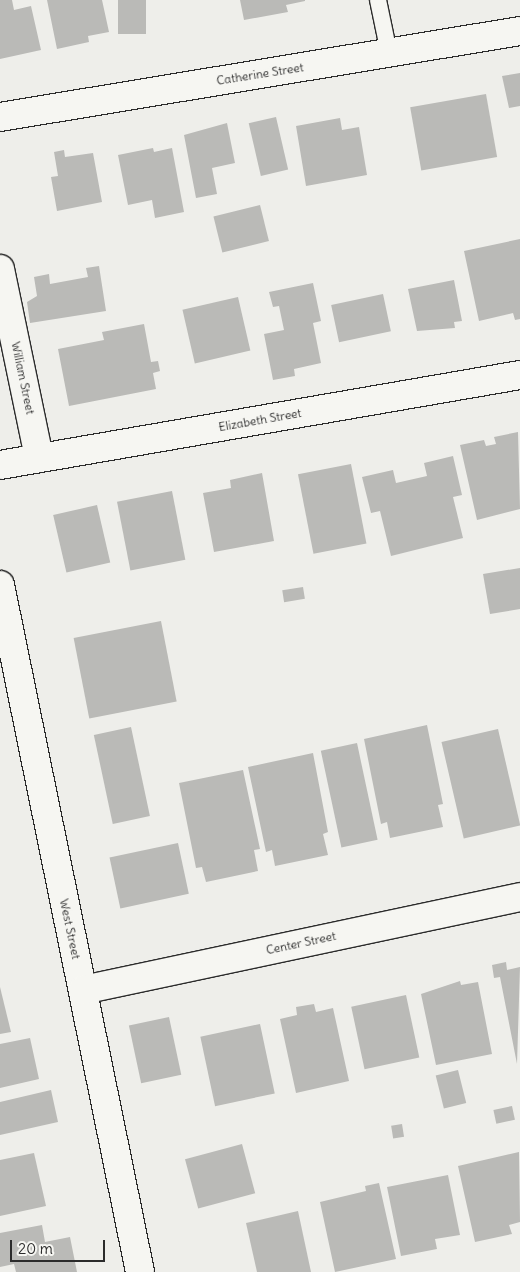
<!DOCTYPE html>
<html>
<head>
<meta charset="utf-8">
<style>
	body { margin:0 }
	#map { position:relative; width:520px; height:1272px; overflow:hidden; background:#eeeeea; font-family:Delius,sans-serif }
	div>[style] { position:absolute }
	.building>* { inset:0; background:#babab7; transform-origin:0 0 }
	.roads { filter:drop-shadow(1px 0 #2b2b2b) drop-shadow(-1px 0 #2b2b2b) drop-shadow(0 1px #2b2b2b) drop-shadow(0 -1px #2b2b2b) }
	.service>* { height:16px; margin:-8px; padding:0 8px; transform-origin:8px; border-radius:8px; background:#f6f6f2 }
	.minor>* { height:28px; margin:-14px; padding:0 14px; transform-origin:14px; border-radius:14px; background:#f6f6f2 }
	span { translate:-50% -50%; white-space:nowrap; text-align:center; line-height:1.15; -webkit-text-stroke:4px #f6f6f2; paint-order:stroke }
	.street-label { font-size:12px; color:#2b2b2b }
	.scale { position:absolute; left:10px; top:1240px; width:95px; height:22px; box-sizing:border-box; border:2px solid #2b2b2b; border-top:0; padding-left:6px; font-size:15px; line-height:18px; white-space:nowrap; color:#2b2b2b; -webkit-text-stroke:4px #f6f6f2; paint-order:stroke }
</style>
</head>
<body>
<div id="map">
	<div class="building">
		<div style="clip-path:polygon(0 0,12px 0,14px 10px,31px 6px,41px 50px,0 59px)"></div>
		<div style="clip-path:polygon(47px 0,102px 0,109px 32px,88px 36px,89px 42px,57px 49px)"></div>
		<div style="left:118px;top:0;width:28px;height:34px"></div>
		<div style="clip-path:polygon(240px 0,305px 0,305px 1px,286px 5px,288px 12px,244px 20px)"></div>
		<div style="clip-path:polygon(520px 73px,520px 106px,509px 108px,502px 76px)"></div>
		<div style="left:486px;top:94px;width:64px;height:77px;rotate:80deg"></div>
		<div style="left:276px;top:117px;width:54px;height:28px;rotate:77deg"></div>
		<div style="clip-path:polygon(340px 118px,342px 130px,359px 127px,367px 175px,306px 186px,296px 126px)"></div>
		<div style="clip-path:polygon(227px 123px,235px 163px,212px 168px,217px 194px,196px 198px,184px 135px)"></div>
		<div style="clip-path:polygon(153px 148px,154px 152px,172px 148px,184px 212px,155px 218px,152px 200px,128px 205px,118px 155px)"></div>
		<div style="clip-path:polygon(64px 150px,65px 157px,93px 153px,102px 202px,57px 211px,51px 177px,58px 176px,54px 152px)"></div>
		<div style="left:260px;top:205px;width:37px;height:48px;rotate:76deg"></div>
		<div style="clip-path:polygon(520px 239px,520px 319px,515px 320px,513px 313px,479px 321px,464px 251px)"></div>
		<div style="clip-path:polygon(99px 266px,106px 311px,30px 323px,27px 302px,37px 296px,34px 277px,49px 274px,50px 284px,88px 277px,86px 268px)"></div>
		<div style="clip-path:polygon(454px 280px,462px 321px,454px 322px,455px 328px,417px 331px,408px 289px)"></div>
		<div style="clip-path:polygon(313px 283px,321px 321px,313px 323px,321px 363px,294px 369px,295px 376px,273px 380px,264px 334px,284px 330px,279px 306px,273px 307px,269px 292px)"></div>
		<div style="left:383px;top:294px;width:38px;height:53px;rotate:78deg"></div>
		<div style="left:238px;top:297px;width:55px;height:57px;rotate:77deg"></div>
		<div style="clip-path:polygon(144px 324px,151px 362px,158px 361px,160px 371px,153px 373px,156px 389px,69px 406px,58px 349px,104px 340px,102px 332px)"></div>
		<div style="clip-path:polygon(518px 432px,520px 509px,477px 520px,460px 445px,484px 440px,486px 446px,496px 444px,494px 437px)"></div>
		<div style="clip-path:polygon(453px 456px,462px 495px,453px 497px,463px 538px,391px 556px,380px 511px,371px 513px,362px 477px,393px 470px,396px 483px,427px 476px,424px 463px)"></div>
		<div style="left:351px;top:464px;width:81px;height:54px;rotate:79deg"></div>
		<div style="clip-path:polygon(262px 473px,274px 541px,214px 552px,203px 493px,231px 488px,230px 480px)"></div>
		<div style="left:172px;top:491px;width:70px;height:56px;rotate:79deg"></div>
		<div style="left:97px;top:505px;width:59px;height:45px;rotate:77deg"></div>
		<div style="clip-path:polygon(520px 568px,520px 609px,490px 614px,483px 574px)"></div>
		<div style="left:303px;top:587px;width:12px;height:21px;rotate:81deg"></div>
		<div style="left:161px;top:621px;width:82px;height:89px;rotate:79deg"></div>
		<div style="clip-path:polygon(427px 725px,443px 804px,438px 805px,443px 827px,390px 838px,387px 822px,381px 824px,364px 739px)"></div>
		<div style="left:131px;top:727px;width:91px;height:38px;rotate:78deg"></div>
		<div style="left:498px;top:729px;width:99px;height:58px;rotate:77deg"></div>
		<div style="left:357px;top:743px;width:99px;height:37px;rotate:78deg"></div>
		<div style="clip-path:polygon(313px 753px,328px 832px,323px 834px,328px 855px,275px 866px,272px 850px,266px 852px,248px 767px)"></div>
		<div style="clip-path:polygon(243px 770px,260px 849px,254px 850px,258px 871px,206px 882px,202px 867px,196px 868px,179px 783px)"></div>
		<div style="left:178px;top:843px;width:52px;height:70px;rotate:78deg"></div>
		<div style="clip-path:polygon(506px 962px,507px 970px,520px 967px,517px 1064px,500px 977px,494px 978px,492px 965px)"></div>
		<div style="clip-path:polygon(460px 981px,461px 985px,478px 982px,492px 1054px,436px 1065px,421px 994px)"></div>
		<div style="clip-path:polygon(0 987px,11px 1032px,0 1034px)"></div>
		<div style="left:406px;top:995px;width:64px;height:56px;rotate:78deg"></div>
		<div style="clip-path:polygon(314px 1004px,316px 1012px,333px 1008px,349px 1081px,296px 1093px,280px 1019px,297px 1015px,296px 1007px)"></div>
		<div style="left:169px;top:1017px;width:59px;height:41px;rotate:78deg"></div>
		<div style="left:260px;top:1024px;width:71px;height:61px;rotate:78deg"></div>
		<div style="clip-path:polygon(30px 1038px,39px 1079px,0 1088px,0 1044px)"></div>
		<div style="left:458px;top:1070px;width:34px;height:23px;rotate:76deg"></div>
		<div style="clip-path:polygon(51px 1090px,58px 1122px,0 1135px,0 1102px)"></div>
		<div style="left:512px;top:1106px;width:14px;height:19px;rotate:78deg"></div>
		<div style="left:402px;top:1124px;width:13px;height:11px;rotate:81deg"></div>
		<div style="left:242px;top:1144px;width:51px;height:59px;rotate:75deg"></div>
		<div style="clip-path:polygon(519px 1152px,520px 1222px,509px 1225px,512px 1234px,475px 1242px,458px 1166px)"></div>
		<div style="clip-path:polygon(34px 1153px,46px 1206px,0 1216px,0 1160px)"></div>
		<div style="clip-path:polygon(448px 1175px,460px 1235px,435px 1239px,437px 1249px,401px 1256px,387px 1187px)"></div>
		<div style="clip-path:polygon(379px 1183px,396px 1259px,335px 1272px,320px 1202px,366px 1191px,365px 1186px)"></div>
		<div style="clip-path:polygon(298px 1211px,311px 1272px,257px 1272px,246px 1223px)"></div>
		<div style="clip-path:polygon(42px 1225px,45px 1242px,70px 1237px,77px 1272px,16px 1272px,14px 1264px,0 1267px,0 1233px)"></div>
	</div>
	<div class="roads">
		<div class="service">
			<div style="left:378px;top:0;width:54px;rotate:78.3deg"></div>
		</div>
		<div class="minor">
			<div style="left:0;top:117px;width:527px;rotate:-9.39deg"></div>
			<div style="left:0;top:269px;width:193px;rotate:78.3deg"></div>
			<div style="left:0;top:465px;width:528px;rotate:-9.82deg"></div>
			<div style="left:0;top:585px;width:701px;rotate:78.48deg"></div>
			<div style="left:83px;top:990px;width:447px;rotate:-12deg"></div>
		</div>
	</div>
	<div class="street-label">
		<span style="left:260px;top:74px;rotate:-9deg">Catherine Street</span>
		<span style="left:23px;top:378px;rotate:78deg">William Street</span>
		<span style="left:260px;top:420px;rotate:-10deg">Elizabeth Street</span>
		<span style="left:70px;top:929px;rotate:78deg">West Street</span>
		<span style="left:301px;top:943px;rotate:-12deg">Center Street</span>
	</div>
	<div class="scale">20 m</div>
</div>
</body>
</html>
